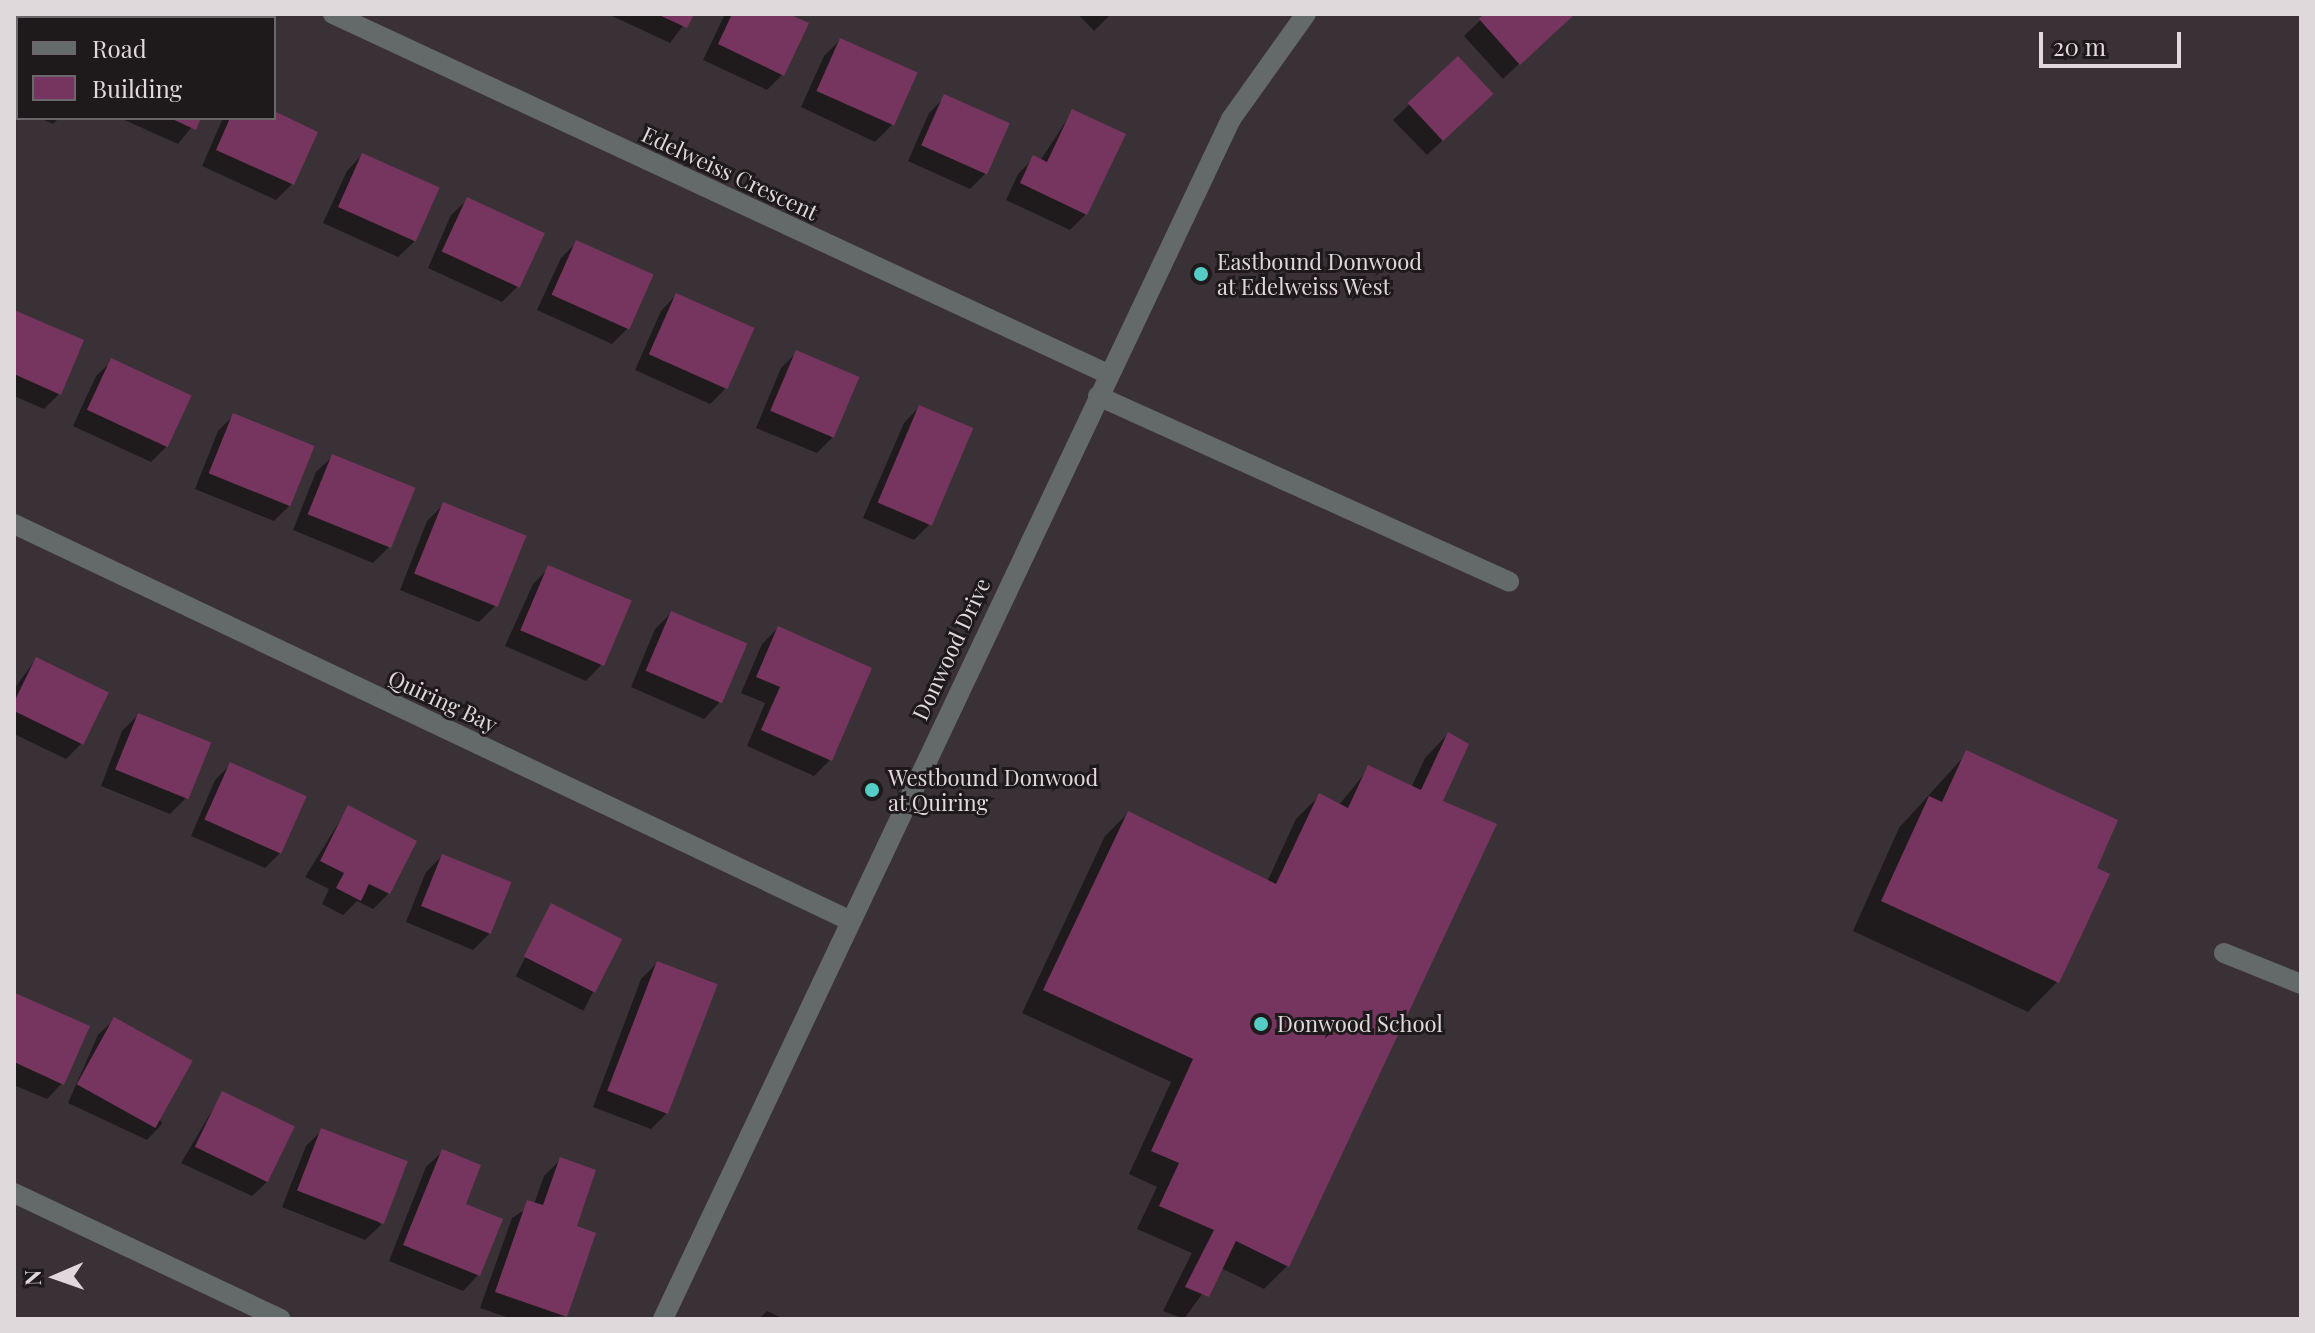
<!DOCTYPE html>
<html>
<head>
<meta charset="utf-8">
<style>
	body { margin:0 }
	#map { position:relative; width:2315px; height:1333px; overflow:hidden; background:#3a3136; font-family:"Playfair Display",serif }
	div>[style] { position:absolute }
	.shadow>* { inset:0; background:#0007; transform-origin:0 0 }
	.building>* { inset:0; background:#76355e; transform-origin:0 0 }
	.service>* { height:20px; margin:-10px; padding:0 10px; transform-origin:10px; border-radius:10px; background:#646969 }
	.minor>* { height:20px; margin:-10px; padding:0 10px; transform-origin:10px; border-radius:10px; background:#646969 }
	.tertiary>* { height:20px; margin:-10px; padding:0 10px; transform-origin:10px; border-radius:10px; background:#646969 }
	.dots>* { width:22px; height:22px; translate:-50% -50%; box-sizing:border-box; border:4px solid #1e1a1c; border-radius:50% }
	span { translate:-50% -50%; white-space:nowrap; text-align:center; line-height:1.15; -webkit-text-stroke:6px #1e1a1c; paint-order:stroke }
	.street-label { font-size:22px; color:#dfd9dc }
	.poi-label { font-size:22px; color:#dfd9dc }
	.left { translate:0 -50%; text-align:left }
	.frame { position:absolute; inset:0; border:16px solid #dfd9dc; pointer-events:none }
	.legend { position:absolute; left:16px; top:16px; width:260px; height:104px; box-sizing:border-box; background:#1e1a1c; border:2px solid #6b6669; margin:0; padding:10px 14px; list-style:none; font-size:24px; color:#dfd9dc }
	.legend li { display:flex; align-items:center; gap:16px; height:40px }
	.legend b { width:40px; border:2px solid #6b6669 }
	.north { position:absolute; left:16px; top:1237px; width:80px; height:80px; -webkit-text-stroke:6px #1e1a1c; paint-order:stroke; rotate:268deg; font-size:22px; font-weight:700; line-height:32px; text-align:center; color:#dfd9dc }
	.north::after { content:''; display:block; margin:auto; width:28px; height:36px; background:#dfd9dc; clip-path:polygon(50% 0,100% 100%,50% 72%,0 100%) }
	.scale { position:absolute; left:2039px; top:32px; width:142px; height:36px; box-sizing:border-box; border:4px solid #dfd9dc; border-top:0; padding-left:10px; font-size:24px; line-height:28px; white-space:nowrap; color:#dfd9dc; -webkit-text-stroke:6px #1e1a1c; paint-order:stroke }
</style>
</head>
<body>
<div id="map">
	<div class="shadow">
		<div style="clip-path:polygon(14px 14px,31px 18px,18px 18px,18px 108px)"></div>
		<div style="clip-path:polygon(608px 14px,692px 14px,670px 43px)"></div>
		<div style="clip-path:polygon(725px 14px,785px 14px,783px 74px,767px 90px,703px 60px)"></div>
		<div style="clip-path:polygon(1078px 14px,1111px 14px,1094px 31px)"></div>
		<div style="clip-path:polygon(1487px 14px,1572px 14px,1503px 79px,1464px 36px)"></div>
		<div style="clip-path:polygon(840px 40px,915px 74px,891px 126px,875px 142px,801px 107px,824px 56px)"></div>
		<div style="clip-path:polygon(1458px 58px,1475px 110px,1427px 155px,1393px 120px)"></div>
		<div style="clip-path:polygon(945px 97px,986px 173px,970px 189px,908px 161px,929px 113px)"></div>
		<div style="clip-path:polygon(1072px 112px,1086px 214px,1070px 230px,1006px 200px,1018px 174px,1034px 158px,1040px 161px)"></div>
		<div style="clip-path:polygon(274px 113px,315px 133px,292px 184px,276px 200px,202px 166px,223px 118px)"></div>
		<div style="clip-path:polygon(40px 118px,59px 118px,53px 124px)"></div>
		<div style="clip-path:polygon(120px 118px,199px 118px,178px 144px)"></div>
		<div style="clip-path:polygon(362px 155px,414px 242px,398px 257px,323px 223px,347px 171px)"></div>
		<div style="clip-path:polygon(467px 200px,518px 286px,502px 302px,428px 268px,451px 215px)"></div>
		<div style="clip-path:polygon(577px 242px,628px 328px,612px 344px,537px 310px,561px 258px)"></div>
		<div style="clip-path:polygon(676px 295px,726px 388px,710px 404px,635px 370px,661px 311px)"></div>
		<div style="clip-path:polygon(14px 312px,60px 393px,44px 409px,14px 396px)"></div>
		<div style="clip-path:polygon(797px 352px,832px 438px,817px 453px,756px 428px,781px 368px)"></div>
		<div style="clip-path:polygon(112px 361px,167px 446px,151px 462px,73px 426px,96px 376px)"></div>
		<div style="clip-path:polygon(919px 407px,930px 524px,914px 540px,863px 518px,904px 423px)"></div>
		<div style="clip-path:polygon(234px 415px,290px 505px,274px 521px,195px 489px,218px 431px)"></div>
		<div style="clip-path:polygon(332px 457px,389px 547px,373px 563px,293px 530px,316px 472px)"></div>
		<div style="clip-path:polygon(443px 505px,495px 606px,479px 622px,400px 590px,427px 521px)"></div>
		<div style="clip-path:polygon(549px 568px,601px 665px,586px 681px,505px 646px,533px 584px)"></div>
		<div style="clip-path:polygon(671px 613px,719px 703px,704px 719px,631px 687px,655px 629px)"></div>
		<div style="clip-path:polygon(778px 628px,830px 760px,814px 776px,747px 746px,765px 703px,741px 693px,762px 644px)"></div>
		<div style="clip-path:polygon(36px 659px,82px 743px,66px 759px,14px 734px,14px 689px)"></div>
		<div style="clip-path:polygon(138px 715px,186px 798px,170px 814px,101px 786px,122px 731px)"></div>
		<div style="clip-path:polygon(1448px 734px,1287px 1266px,1264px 1289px,1221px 1268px,1184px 1319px,1163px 1311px,1192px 1253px,1137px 1229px,1157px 1187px,1129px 1174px,1171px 1082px,1022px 1013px,1105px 836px,1128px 813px,1267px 882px,1296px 819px,1319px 796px,1339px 805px,1369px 768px,1411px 788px,1425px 758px)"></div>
		<div style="clip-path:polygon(1967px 753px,2094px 869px,2057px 982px,2028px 1012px,1853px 931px,1899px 828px)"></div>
		<div style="clip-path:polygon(231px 764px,281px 852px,265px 868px,191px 836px,215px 780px)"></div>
		<div style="clip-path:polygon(348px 808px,389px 893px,373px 909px,357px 901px,343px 915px,322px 904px,329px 889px,305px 877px)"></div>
		<div style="clip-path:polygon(442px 856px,489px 934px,473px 950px,406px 922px,426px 872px)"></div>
		<div style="left:552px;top:905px;width:76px;height:80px;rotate:27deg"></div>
		<div style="clip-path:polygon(657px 963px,667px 1113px,651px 1129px,593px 1107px,641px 979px)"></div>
		<div style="clip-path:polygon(16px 995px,62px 1083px,47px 1099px,14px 1085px)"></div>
		<div style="clip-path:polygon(114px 1020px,162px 1124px,147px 1140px,68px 1103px,98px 1035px)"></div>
		<div style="clip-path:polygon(222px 1094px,268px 1181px,252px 1196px,181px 1163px)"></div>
		<div style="clip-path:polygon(322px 1130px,381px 1225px,365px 1240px,282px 1207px,306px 1146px)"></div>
		<div style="clip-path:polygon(442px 1152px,478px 1275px,463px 1291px,389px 1261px,426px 1167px)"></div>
		<div style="clip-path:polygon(560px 1160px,574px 1228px,566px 1316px,512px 1319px,480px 1308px,512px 1218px,534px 1204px,544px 1176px)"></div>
		<div style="clip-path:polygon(767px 1311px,784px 1319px,759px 1319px)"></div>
	</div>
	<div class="building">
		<div style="clip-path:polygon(14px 14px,36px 18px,18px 18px,18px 86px)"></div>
		<div style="clip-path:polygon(657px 14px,694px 14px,687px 28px)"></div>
		<div style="clip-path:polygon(732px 14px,789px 14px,809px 23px,784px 76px,718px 44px)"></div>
		<div style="clip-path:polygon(1484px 14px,1575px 14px,1520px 65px,1479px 19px)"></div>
		<div style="left:840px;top:38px;width:85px;height:58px;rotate:24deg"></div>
		<div style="left:1458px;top:56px;width:52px;height:69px;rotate:47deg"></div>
		<div style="left:944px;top:94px;width:72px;height:56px;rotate:24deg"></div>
		<div style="clip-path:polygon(1072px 109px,1126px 134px,1087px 215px,1020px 183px,1033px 155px,1047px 162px)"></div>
		<div style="clip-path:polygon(274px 111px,318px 132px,294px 185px,216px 150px,230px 118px,274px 118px)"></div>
		<div style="clip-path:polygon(170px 118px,201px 118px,196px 130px)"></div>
		<div style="left:362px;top:153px;width:85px;height:59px;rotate:24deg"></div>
		<div style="left:467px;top:197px;width:86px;height:60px;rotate:25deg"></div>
		<div style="left:576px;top:240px;width:85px;height:60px;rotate:24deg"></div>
		<div style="left:676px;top:293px;width:86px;height:67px;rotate:24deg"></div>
		<div style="clip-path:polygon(14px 310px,84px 340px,61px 395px,14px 374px)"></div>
		<div style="left:796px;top:350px;width:69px;height:66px;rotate:23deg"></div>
		<div style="left:111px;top:358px;width:89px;height:57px;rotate:25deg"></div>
		<div style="left:919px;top:405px;width:59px;height:106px;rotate:23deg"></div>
		<div style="left:233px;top:413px;width:88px;height:65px;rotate:22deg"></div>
		<div style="left:332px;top:454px;width:90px;height:65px;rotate:22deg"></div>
		<div style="left:443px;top:502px;width:90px;height:77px;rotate:22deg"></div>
		<div style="left:548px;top:565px;width:91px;height:71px;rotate:23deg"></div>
		<div style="left:671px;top:611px;width:83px;height:65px;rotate:23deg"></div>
		<div style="clip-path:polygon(778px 626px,872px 668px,832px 761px,761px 730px,780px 687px,756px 677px)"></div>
		<div style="left:36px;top:657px;width:81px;height:58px;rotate:26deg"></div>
		<div style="left:138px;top:713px;width:79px;height:61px;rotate:22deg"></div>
		<div style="clip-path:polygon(1448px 732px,1469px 744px,1443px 801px,1497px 824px,1289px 1267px,1236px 1241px,1209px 1297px,1185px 1287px,1214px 1230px,1159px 1206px,1179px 1163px,1151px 1151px,1193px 1059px,1043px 990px,1128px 811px,1276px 884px,1319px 793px,1348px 808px,1368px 765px,1421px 790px)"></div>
		<div style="clip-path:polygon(1966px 750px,2118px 820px,2097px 868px,2110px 874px,2059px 983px,1881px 901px,1929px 796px,1942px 802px)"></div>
		<div style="left:230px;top:762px;width:84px;height:63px;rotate:24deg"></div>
		<div style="clip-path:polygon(348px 805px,417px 841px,390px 894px,369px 884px,361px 901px,336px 888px,344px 873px,320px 861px)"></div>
		<div style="left:442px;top:854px;width:75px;height:56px;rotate:22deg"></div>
		<div style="left:551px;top:903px;width:80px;height:60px;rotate:27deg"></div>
		<div style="left:657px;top:961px;width:65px;height:139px;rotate:21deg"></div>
		<div style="clip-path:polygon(15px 993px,90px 1026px,64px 1085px,14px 1062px)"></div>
		<div style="left:114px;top:1017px;width:90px;height:77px;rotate:29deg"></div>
		<div style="left:222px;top:1091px;width:81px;height:62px;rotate:26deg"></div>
		<div style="left:321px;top:1128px;width:93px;height:67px;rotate:21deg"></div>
		<div style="clip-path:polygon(442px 1149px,481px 1165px,466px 1204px,503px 1219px,480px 1276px,403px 1245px)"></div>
		<div style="clip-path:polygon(560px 1157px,596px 1170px,577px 1226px,596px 1233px,567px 1317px,495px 1292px,527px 1200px,543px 1205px)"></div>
	</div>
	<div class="service">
		<div style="left:1098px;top:396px;width:451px;rotate:24.3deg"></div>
		<div style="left:2224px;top:953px;width:83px;rotate:21.9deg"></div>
	</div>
	<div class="minor">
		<div style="left:333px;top:14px;width:855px;rotate:24.92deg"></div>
		<div style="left:14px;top:524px;width:926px;rotate:25.38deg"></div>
		<div style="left:14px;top:1193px;width:295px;rotate:25.3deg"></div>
	</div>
	<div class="tertiary">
		<div style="left:663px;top:1319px;width:1328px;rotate:-64.67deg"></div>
		<div style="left:1231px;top:119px;width:129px;rotate:-54.5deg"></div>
	</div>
	<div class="dots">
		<div style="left:1201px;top:274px;background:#54cdc7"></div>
		<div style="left:872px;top:790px;background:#54cdc7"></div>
		<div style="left:1261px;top:1024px;background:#54cdc7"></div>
	</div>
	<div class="street-label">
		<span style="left:730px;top:173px;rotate:25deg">Edelweiss Crescent</span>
		<span style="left:951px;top:649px;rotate:-65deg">Donwood Drive</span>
		<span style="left:443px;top:701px;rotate:25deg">Quiring Bay</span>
	</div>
	<div class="poi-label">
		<span class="left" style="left:1217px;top:274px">Eastbound Donwood<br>at Edelweiss West</span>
		<span class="left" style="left:888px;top:790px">Westbound Donwood<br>at Quiring</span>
		<span class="left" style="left:1277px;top:1024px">Donwood School</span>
	</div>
	<div class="frame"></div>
	<ul class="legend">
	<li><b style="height:10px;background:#646969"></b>Road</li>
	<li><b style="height:22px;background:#76355e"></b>Building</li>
	</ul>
	<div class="north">N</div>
	<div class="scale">20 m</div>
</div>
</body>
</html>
